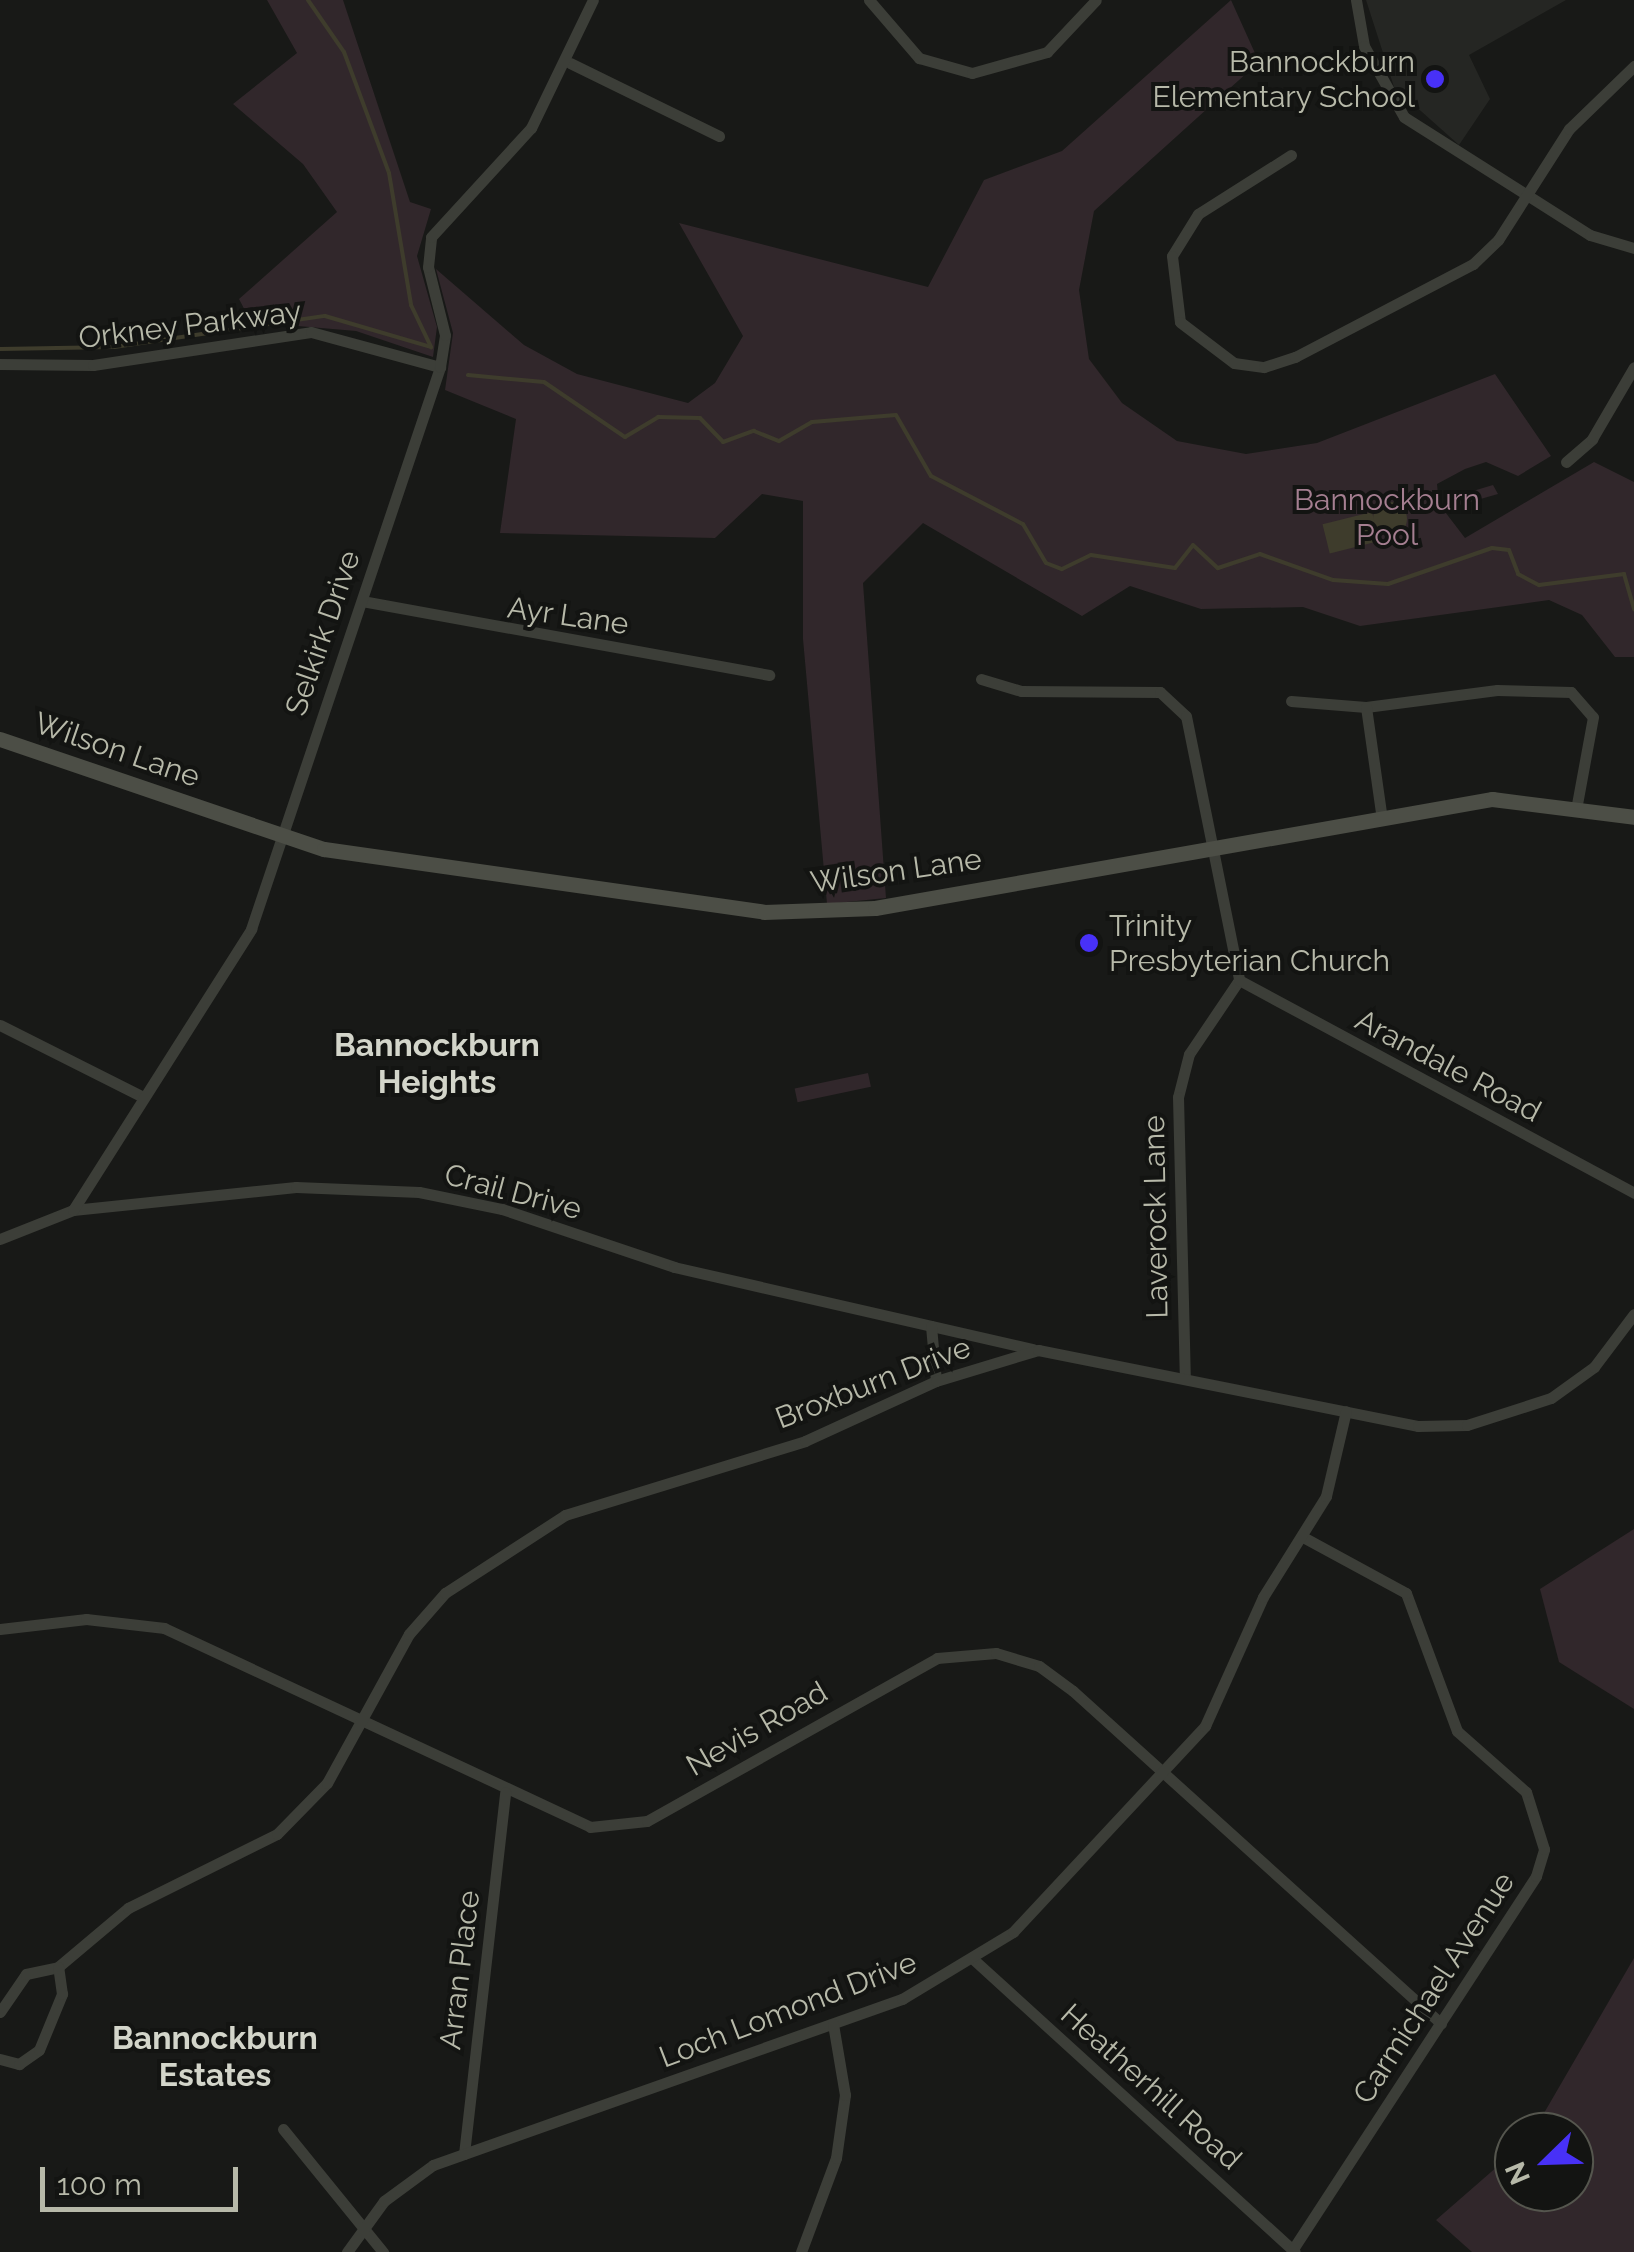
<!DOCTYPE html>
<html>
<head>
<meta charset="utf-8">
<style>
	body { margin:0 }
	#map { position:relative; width:1634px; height:2252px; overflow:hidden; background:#181917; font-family:Raleway,sans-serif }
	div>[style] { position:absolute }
	.built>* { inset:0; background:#252623 }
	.green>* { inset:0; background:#31272b; transform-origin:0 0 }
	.water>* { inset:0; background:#3e3c2c; transform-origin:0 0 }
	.round { border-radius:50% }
	.stream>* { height:4px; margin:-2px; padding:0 2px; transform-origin:2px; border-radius:2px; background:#3e3c2c }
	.minor>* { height:11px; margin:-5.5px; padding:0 5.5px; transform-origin:5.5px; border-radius:5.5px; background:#3c3e38 }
	.secondary>* { height:15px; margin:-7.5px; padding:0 7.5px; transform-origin:7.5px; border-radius:7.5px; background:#4c4e46 }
	.dots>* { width:28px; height:28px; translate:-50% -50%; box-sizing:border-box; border:5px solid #131412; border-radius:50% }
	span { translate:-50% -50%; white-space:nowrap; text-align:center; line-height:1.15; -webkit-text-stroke:8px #131412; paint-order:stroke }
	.poi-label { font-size:30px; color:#b7b9a9 }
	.right { translate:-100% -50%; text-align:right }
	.left { translate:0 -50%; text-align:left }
	.street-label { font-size:30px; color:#b7b9a9 }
	.park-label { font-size:30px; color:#a57f91 }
	.neighbourhood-label { font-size:32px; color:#d3d5ca; font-weight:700 }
	.north { position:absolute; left:1494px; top:2112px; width:100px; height:100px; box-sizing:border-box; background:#131412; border:2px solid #55564e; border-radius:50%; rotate:247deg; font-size:28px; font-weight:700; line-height:40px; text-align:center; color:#b7b9a9 }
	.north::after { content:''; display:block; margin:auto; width:35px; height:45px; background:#4831f7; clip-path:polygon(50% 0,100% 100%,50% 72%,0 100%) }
	.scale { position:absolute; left:40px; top:2167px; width:198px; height:45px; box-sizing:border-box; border:5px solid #b7b9a9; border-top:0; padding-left:12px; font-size:30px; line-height:35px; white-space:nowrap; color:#b7b9a9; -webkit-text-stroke:8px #131412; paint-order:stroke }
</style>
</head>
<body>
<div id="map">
	<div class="built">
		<div style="clip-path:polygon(1366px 0,1566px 0,1469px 55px,1490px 99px,1459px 145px,1394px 87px)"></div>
	</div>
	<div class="green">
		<div style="clip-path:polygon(267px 0,343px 0,410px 202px,431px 209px,417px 256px,437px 327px,433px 357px,356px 331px,251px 322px,239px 299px,337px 212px,303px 164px,233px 104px,297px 53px)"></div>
		<div style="clip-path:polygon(1231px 0,1259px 62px,1094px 211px,1079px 290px,1089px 359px,1122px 403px,1177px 441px,1246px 454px,1317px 443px,1495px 374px,1551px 456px,1518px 476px,1486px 462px,1465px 469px,1437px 484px,1439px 504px,1465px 538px,1594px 462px,1634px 482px,1634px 657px,1615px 657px,1582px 615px,1549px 600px,1360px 626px,1303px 607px,1201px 609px,1130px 586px,1082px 616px,923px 523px,863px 583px,886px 898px,827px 904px,803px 639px,803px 501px,762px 494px,715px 538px,500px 533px,516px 419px,445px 390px,453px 333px,436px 269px,524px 345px,577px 374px,688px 403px,715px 383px,743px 336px,679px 223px,928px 287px,984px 180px,1062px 151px)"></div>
		<div style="clip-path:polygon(1493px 485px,1498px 494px,1456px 506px,1456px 496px)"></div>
		<div style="left:868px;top:1073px;width:14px;height:75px;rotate:78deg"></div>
		<div style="clip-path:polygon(1634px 1529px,1634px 1709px,1559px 1662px,1540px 1589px)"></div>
		<div style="clip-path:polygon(1634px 1958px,1634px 2252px,1472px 2252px,1436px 2220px,1514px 2152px,1514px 2192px,1574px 2192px,1574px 2132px,1533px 2132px)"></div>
	</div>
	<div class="water">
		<div class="round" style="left:1373px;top:502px;width:34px;height:34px"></div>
		<div style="left:1372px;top:512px;width:30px;height:51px;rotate:76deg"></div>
	</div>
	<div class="stream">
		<div style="left:308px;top:0;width:63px;rotate:55.3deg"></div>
		<div style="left:344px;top:52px;width:129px;rotate:69.6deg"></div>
		<div style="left:389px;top:173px;width:134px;rotate:80.5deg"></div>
		<div style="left:411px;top:305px;width:47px;rotate:64.5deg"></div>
		<div style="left:0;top:349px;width:114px;rotate:-1deg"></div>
		<div style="left:114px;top:347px;width:213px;rotate:-8.4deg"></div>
		<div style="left:325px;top:316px;width:110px;rotate:16.3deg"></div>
		<div style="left:468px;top:375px;width:76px;rotate:5.3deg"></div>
		<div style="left:544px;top:382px;width:98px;rotate:34.2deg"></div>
		<div style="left:625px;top:437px;width:39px;rotate:-31deg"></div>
		<div style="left:658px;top:417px;width:42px;rotate:1.4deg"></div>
		<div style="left:700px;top:418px;width:33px;rotate:46deg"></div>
		<div style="left:723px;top:442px;width:33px;rotate:-20deg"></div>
		<div style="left:754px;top:431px;width:27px;rotate:22deg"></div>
		<div style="left:779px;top:441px;width:38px;rotate:-30deg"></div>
		<div style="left:812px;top:422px;width:84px;rotate:-4.8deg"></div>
		<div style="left:896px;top:415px;width:70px;rotate:60.2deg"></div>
		<div style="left:931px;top:476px;width:104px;rotate:27.6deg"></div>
		<div style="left:1023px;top:524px;width:45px;rotate:59.5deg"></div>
		<div style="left:1046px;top:563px;width:17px;rotate:21deg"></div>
		<div style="left:1062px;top:569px;width:32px;rotate:-26deg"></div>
		<div style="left:1091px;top:555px;width:85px;rotate:8.8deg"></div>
		<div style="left:1175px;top:568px;width:29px;rotate:-52deg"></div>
		<div style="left:1193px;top:545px;width:34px;rotate:43deg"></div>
		<div style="left:1218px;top:568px;width:44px;rotate:-18.4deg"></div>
		<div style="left:1260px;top:554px;width:77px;rotate:19.6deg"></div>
		<div style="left:1333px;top:580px;width:55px;rotate:4.2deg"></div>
		<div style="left:1388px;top:584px;width:110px;rotate:-19.1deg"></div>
		<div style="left:1492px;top:548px;width:17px;rotate:7deg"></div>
		<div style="left:1509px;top:550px;width:26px;rotate:69deg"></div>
		<div style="left:1518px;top:574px;width:24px;rotate:28deg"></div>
		<div style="left:1539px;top:585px;width:86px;rotate:-7.4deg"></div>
		<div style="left:1624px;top:574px;width:37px;rotate:74deg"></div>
	</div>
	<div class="minor">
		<div style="left:869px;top:0;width:77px;rotate:49.2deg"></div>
		<div style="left:919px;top:58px;width:55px;rotate:15.8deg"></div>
		<div style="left:972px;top:73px;width:78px;rotate:-15.6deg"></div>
		<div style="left:1047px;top:52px;width:71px;rotate:-46.7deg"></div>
		<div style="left:1356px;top:0;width:47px;rotate:80.1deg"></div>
		<div style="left:1364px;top:46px;width:81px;rotate:60.6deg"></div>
		<div style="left:1404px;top:117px;width:220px;rotate:32.4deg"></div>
		<div style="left:1590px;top:235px;width:46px;rotate:16.5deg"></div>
		<div style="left:570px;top:63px;width:166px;rotate:26.1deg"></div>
		<div style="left:1291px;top:155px;width:110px;rotate:147.6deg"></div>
		<div style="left:1198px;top:214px;width:49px;rotate:121.8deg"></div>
		<div style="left:1172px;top:256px;width:66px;rotate:83.1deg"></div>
		<div style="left:1180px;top:322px;width:68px;rotate:37.2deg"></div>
		<div style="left:1234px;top:363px;width:30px;rotate:8deg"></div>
		<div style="left:1264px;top:367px;width:33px;rotate:-18deg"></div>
		<div style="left:1295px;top:357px;width:201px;rotate:-27.6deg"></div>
		<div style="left:1473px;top:264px;width:35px;rotate:-44deg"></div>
		<div style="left:1498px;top:240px;width:132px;rotate:-57.4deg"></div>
		<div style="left:1569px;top:129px;width:91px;rotate:-44.1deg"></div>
		<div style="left:0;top:364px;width:93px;rotate:0.6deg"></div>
		<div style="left:93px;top:365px;width:220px;rotate:-8.6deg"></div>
		<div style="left:311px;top:332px;width:134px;rotate:15.2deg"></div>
		<div style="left:1566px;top:462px;width:35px;rotate:-41deg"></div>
		<div style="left:1592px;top:439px;width:83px;rotate:-59.7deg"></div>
		<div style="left:362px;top:601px;width:414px;rotate:10.3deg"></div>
		<div style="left:981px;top:679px;width:42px;rotate:16.7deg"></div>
		<div style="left:1021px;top:691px;width:139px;rotate:0.4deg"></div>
		<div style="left:1160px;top:692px;width:35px;rotate:43deg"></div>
		<div style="left:1186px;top:716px;width:269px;rotate:78.6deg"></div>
		<div style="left:1239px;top:980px;width:89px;rotate:124deg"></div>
		<div style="left:1189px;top:1054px;width:44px;rotate:104.3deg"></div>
		<div style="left:1178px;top:1097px;width:281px;rotate:88.6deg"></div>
		<div style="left:1291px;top:701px;width:75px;rotate:4.6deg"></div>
		<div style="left:1366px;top:707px;width:132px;rotate:-7.4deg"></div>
		<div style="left:1497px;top:690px;width:74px;rotate:1.5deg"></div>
		<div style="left:1571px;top:692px;width:33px;rotate:49deg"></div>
		<div style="left:1593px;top:717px;width:88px;rotate:100.4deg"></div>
		<div style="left:1366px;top:707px;width:106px;rotate:81.9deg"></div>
		<div style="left:1239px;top:980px;width:449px;rotate:28.3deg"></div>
		<div style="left:0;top:1025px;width:158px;rotate:26.7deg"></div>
		<div style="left:73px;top:1210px;width:224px;rotate:-5.9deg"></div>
		<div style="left:296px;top:1187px;width:123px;rotate:2.3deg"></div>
		<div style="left:419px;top:1192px;width:85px;rotate:11.6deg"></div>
		<div style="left:502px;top:1209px;width:182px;rotate:18.6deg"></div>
		<div style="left:674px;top:1267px;width:368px;rotate:12.9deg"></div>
		<div style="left:0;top:1239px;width:79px;rotate:-21.7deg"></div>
		<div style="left:73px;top:1210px;width:333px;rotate:-57.6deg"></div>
		<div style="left:251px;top:929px;width:593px;rotate:-71.41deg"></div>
		<div style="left:440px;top:367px;width:32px;rotate:-81deg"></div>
		<div style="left:445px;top:335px;width:70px;rotate:-104deg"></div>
		<div style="left:428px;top:267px;width:30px;rotate:-84deg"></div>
		<div style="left:431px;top:237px;width:148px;rotate:-47.5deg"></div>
		<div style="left:531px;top:128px;width:142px;rotate:-64.2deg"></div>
		<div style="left:931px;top:1326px;width:55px;rotate:84.8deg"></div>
		<div style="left:0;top:1629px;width:87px;rotate:-6.6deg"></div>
		<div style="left:86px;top:1619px;width:79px;rotate:6.6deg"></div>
		<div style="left:164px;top:1628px;width:470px;rotate:25deg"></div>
		<div style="left:590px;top:1827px;width:57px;rotate:-6deg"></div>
		<div style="left:647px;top:1821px;width:333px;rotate:-29.3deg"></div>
		<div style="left:937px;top:1658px;width:59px;rotate:-4.8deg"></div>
		<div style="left:996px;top:1653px;width:45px;rotate:16.8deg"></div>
		<div style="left:1039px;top:1666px;width:42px;rotate:36.3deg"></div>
		<div style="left:1073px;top:1691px;width:496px;rotate:42.1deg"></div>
		<div style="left:973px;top:1959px;width:435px;rotate:42.3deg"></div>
		<div style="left:0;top:2012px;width:46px;rotate:-55.6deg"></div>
		<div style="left:26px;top:1974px;width:33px;rotate:-12deg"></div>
		<div style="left:58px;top:1967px;width:92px;rotate:-40.1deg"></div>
		<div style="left:128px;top:1908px;width:166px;rotate:-26.4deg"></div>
		<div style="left:277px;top:1834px;width:71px;rotate:-45.6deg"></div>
		<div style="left:327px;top:1783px;width:170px;rotate:-61.2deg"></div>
		<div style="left:409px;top:1634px;width:55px;rotate:-48.7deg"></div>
		<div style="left:445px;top:1593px;width:143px;rotate:-33deg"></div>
		<div style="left:565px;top:1515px;width:251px;rotate:-17.1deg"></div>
		<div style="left:805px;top:1441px;width:144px;rotate:-24.6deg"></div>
		<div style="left:936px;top:1381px;width:107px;rotate:-16.9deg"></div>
		<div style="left:1038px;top:1350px;width:388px;rotate:11.3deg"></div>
		<div style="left:1418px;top:1426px;width:49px;rotate:-1.2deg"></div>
		<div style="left:1467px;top:1425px;width:88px;rotate:-17.8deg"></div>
		<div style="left:1551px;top:1398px;width:53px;rotate:-35.8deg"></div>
		<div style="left:1594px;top:1367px;width:66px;rotate:-53deg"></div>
		<div style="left:0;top:2059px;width:20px;rotate:15deg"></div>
		<div style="left:19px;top:2064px;width:24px;rotate:-35deg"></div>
		<div style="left:39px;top:2050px;width:61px;rotate:-67.7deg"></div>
		<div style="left:62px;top:1994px;width:27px;rotate:-98deg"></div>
		<div style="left:283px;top:2129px;width:159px;rotate:50.9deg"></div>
		<div style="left:464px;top:2154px;width:364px;rotate:-83.5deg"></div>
		<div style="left:1293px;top:2249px;width:445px;rotate:-56.9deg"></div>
		<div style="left:1536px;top:1876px;width:28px;rotate:-73deg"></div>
		<div style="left:1544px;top:1849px;width:60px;rotate:-107.5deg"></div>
		<div style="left:1526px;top:1792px;width:92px;rotate:-138.5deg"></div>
		<div style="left:1457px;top:1731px;width:147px;rotate:-110.3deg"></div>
		<div style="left:1406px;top:1593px;width:117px;rotate:-151.5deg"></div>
		<div style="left:347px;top:2252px;width:63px;rotate:-54deg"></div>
		<div style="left:384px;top:2201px;width:61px;rotate:-36.3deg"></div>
		<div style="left:433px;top:2165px;width:498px;rotate:-19.5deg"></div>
		<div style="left:902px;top:1999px;width:130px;rotate:-31.1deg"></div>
		<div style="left:1013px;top:1932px;width:282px;rotate:-47deg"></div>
		<div style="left:1205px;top:1726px;width:141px;rotate:-65.8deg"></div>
		<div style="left:1263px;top:1597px;width:119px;rotate:-58deg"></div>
		<div style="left:1326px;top:1496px;width:87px;rotate:-76.8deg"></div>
		<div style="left:801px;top:2252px;width:100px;rotate:-69.6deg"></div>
		<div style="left:836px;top:2158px;width:64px;rotate:-81.9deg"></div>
		<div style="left:845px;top:2095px;width:72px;rotate:-99.6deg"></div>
	</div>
	<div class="secondary">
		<div style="left:0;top:739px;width:342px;rotate:18.8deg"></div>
		<div style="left:324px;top:849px;width:444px;rotate:8.1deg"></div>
		<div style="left:764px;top:912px;width:111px;rotate:-2.1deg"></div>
		<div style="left:875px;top:908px;width:627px;rotate:-10.02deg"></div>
		<div style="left:1492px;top:799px;width:143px;rotate:7.2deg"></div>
	</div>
	<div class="dots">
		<div style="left:1435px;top:79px;background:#4831f7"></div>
		<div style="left:1089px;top:943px;background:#4831f7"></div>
	</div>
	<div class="poi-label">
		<span class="right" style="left:1415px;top:79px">Bannockburn<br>Elementary School</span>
		<span class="left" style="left:1109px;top:943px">Trinity<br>Presbyterian Church</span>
	</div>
	<div class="street-label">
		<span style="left:190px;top:325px;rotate:-7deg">Orkney Parkway</span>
		<span style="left:568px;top:616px;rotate:8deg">Ayr Lane</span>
		<span style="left:323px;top:633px;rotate:-71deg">Selkirk Drive</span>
		<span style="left:117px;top:750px;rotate:19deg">Wilson Lane</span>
		<span style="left:896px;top:871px;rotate:-8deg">Wilson Lane</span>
		<span style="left:1448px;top:1066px;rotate:28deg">Arandale Road</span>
		<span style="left:513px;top:1192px;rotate:15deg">Crail Drive</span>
		<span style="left:1156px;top:1217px;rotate:-91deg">Laverock Lane</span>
		<span style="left:873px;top:1383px;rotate:-21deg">Broxburn Drive</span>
		<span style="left:757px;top:1729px;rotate:-30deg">Nevis Road</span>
		<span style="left:460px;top:1970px;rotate:-83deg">Arran Place</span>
		<span style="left:1434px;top:1988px;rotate:-57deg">Carmichael Avenue</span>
		<span style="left:788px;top:2010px;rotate:-21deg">Loch Lomond Drive</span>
		<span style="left:1151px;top:2087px;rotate:42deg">Heatherhill Road</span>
	</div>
	<div class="park-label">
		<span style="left:1387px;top:517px">Bannockburn<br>Pool</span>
	</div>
	<div class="neighbourhood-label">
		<span style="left:437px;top:1064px">Bannockburn<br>Heights</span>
		<span style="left:215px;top:2057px">Bannockburn<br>Estates</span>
	</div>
	<div class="north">N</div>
	<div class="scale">100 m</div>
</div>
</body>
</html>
